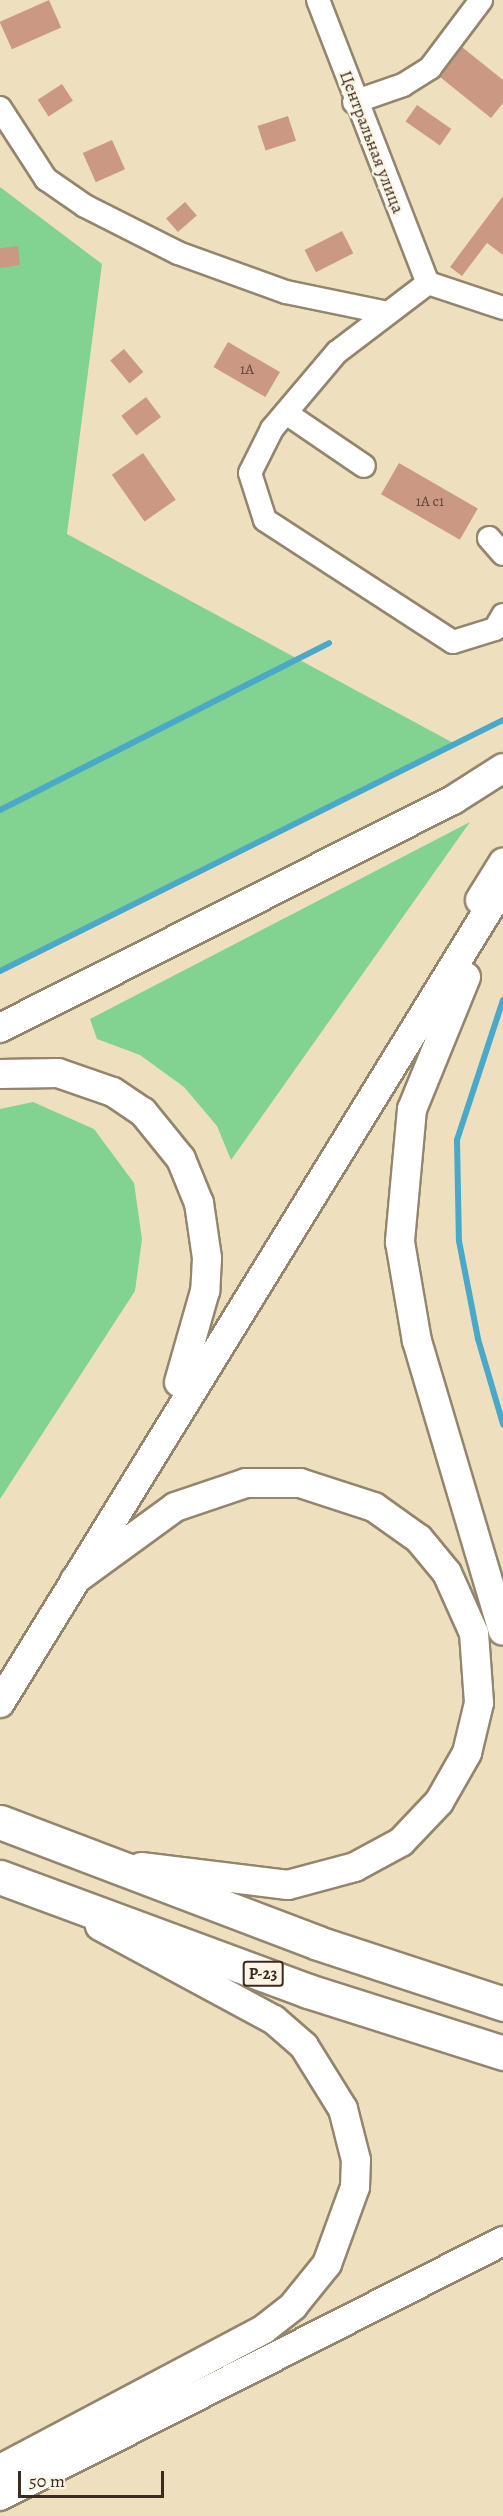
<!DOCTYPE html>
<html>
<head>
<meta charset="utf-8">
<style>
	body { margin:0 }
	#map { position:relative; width:503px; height:2516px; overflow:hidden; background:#eee0bf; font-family:Alegreya,serif }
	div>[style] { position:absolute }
	.green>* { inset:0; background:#82d292 }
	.stream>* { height:6px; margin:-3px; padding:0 3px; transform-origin:3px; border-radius:3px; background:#4aa8c9 }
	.building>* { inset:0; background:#cb9983; transform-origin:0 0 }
	.roads { filter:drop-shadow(2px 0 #94856e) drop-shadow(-2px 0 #94856e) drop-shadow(0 2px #94856e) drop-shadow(0 -2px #94856e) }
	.minor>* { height:22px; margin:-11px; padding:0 11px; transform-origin:11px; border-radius:11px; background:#fff }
	.major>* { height:28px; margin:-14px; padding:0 14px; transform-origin:14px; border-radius:14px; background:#fff }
	.highway>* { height:33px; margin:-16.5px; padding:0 16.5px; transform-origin:16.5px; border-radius:16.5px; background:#fff }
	span { translate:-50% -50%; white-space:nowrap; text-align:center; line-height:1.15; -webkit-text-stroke:4.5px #fcf5e5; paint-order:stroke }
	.number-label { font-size:15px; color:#5f4637 }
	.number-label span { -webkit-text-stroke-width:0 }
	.shield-label span { padding:2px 4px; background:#fcf5e5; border:2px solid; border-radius:4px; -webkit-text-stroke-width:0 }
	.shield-label { font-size:16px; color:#3b2a1e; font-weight:700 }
	.street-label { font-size:18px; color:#3b2a1e }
	.scale { position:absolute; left:18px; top:2471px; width:146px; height:27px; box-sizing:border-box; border:3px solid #3b2a1e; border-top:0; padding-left:8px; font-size:18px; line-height:21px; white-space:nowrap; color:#3b2a1e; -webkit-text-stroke:4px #fcf5e5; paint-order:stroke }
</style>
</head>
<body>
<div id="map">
	<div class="green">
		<div style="clip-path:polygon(0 187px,102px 264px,67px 534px,457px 745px,0 971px)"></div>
		<div style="clip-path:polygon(470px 822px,231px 1160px,217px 1126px,184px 1087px,140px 1055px,97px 1039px,90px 1019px)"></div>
		<div style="clip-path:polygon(33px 1102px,94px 1129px,134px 1183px,142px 1239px,135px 1291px,0 1499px,0 1109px)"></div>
	</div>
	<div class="stream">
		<div style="left:0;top:810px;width:369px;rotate:-26.9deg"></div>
		<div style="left:0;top:971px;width:562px;rotate:-26.52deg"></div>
		<div style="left:503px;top:1000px;width:147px;rotate:108.2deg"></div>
		<div style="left:457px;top:1140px;width:101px;rotate:88.9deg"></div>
		<div style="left:459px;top:1241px;width:100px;rotate:79deg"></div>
		<div style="left:478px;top:1339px;width:89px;rotate:73.6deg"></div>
	</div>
	<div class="building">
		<div style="left:49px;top:0;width:30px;height:54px;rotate:66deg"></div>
		<div style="clip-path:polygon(462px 47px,503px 80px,503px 103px,491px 118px,440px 77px)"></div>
		<div style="left:62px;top:84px;width:20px;height:29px;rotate:57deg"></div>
		<div style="left:417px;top:105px;width:42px;height:20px;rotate:35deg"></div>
		<div style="left:288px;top:116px;width:26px;height:32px;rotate:72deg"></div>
		<div style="left:112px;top:140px;width:32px;height:32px;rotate:66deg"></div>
		<div style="clip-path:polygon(503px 196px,503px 255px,487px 243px,462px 276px,450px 267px)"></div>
		<div style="left:185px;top:202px;width:18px;height:25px;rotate:49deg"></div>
		<div style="left:342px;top:231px;width:25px;height:42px;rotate:63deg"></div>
		<div style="clip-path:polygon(18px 246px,20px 265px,0 268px,0 248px)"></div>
		<div style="left:228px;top:342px;width:60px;height:29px;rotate:30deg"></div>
		<div style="left:124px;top:349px;width:30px;height:18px;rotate:50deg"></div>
		<div style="left:146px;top:397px;width:25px;height:31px;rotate:53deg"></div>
		<div style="left:143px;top:453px;width:57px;height:38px;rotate:55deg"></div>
		<div style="left:399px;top:463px;width:91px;height:36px;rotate:30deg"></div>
	</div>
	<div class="roads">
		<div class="minor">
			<div style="left:318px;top:0;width:304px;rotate:68.8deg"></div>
			<div style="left:354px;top:102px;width:52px;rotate:-19.1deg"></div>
			<div style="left:403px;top:85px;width:32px;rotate:-32deg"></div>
			<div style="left:430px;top:68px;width:85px;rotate:-53.1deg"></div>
			<div style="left:0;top:108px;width:85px;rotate:57.1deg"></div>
			<div style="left:46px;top:179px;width:47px;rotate:34.7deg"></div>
			<div style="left:85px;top:206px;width:104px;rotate:26.8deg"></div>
			<div style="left:178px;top:253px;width:115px;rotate:19.9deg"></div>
			<div style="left:286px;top:292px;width:104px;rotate:11.6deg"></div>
			<div style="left:428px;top:283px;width:114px;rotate:142.8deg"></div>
			<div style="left:337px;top:352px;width:101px;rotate:130.2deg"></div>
			<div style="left:272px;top:429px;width:49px;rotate:116.6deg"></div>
			<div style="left:250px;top:473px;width:49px;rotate:72.3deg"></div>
			<div style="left:265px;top:520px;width:224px;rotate:33deg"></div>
			<div style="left:453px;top:642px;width:44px;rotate:-17.2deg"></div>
			<div style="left:495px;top:629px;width:16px;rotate:-60deg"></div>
			<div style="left:428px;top:283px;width:79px;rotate:18.4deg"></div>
			<div style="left:286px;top:413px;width:94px;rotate:34.2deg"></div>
			<div style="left:489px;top:538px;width:21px;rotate:49deg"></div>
		</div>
		<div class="major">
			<div style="left:480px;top:900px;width:44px;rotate:-58.1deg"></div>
			<div style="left:466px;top:977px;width:143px;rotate:112.2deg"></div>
			<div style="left:412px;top:1109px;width:134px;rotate:95.2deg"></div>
			<div style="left:400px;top:1242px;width:100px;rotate:80.3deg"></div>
			<div style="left:417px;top:1341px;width:302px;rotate:73.5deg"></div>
			<div style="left:0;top:1028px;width:507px;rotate:-26.72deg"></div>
			<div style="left:453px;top:800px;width:59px;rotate:-32.6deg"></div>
			<div style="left:0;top:1074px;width:58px;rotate:-1deg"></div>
			<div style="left:58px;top:1073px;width:58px;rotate:19.1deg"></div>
			<div style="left:113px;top:1092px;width:36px;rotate:34deg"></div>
			<div style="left:143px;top:1112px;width:60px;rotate:51deg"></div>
			<div style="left:181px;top:1159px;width:48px;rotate:67.8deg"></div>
			<div style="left:199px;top:1203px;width:56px;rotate:81.7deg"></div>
			<div style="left:207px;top:1258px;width:33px;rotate:93deg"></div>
			<div style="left:205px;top:1291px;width:95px;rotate:105.9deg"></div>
			<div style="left:75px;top:1580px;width:124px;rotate:-36.1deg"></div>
			<div style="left:175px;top:1507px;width:75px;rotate:-18.7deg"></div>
			<div style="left:246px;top:1483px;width:54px"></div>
			<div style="left:300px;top:1483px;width:78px;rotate:18deg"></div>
			<div style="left:374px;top:1507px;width:55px;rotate:35.4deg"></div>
			<div style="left:419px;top:1539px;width:44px;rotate:50.5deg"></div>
			<div style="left:447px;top:1573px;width:66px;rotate:65.8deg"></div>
			<div style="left:474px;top:1633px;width:70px;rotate:85.9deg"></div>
			<div style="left:479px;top:1703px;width:51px;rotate:103.5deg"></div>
			<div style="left:467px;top:1753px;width:56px;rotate:119.7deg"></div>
			<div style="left:439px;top:1802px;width:55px;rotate:133.5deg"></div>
			<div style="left:401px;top:1842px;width:52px;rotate:151.5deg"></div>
			<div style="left:355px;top:1867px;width:69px;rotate:165deg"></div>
			<div style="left:288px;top:1885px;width:148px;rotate:-173deg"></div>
			<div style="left:0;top:1703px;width:959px;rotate:-58.38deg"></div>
			<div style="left:0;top:2469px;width:299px;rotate:-27.9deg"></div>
			<div style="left:264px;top:2329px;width:37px;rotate:-38deg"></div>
			<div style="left:293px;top:2306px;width:54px;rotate:-51deg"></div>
			<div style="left:327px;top:2264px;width:82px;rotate:-70deg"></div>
			<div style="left:355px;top:2187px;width:27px;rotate:-88deg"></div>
			<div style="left:356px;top:2160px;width:53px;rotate:-104.3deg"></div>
			<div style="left:343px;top:2109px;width:74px;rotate:-121.8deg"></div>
			<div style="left:304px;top:2046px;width:40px;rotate:-139deg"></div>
			<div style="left:274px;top:2020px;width:198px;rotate:-151.6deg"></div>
			<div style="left:0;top:2496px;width:564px;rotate:-26.88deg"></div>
		</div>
		<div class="highway">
			<div style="left:0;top:1822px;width:340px;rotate:20.8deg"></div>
			<div style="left:318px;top:1943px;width:195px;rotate:18.2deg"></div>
			<div style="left:0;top:1877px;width:328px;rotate:20.3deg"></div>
			<div style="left:308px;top:1991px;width:205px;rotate:17.6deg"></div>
		</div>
	</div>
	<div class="number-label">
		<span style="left:247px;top:370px">1А</span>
		<span style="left:430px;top:502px">1А с1</span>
	</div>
	<div class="shield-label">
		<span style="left:263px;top:1974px">Р-23</span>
	</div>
	<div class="street-label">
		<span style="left:372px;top:142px;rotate:69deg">Центральная улица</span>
	</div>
	<div class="scale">50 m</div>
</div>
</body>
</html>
